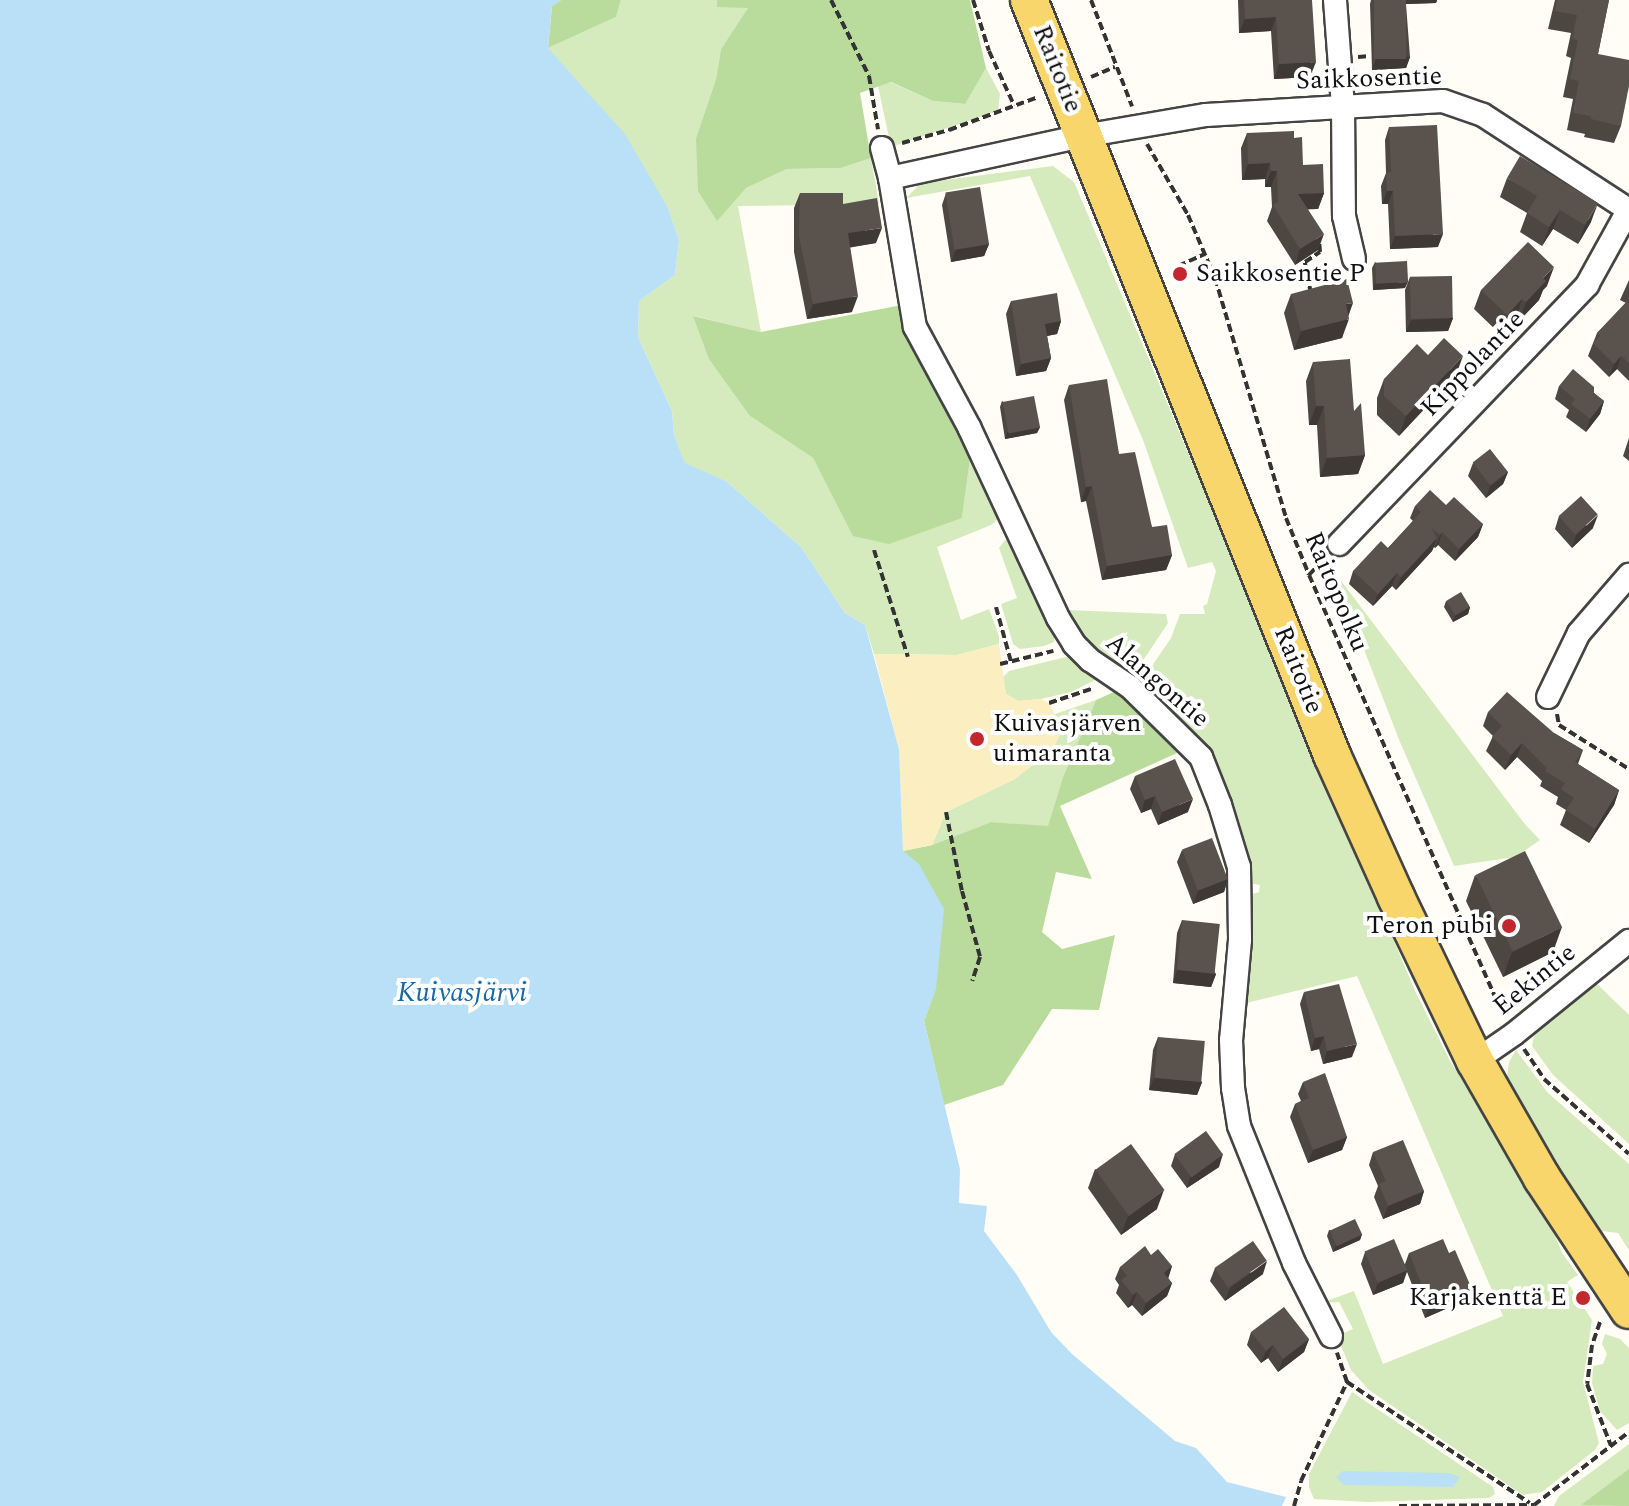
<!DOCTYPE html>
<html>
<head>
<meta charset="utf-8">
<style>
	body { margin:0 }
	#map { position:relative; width:1629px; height:1506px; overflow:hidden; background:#fffdf5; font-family:Spectral,serif }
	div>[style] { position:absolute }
	.green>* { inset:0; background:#d5ebbd }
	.forest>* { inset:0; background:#b9dc9c }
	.sand>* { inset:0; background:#fbeec1 }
	.water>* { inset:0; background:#b9e0f7 }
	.path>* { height:4px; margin-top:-2px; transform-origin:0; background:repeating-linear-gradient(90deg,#333 0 8px,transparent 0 12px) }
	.roads { filter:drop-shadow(2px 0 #444) drop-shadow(-2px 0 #444) drop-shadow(0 2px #444) drop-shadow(0 -2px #444) }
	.street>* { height:22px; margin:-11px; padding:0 11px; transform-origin:11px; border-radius:11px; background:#fff }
	.primary>* { height:36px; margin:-18px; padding:0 18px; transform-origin:18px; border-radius:18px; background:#f9d66b }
	.wall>* { inset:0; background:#4d4742 }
	.shaded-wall>* { inset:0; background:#3f3936 }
	.building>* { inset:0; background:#5a524d; transform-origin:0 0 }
	.dots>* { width:22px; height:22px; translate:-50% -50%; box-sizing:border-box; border:4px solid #fff; border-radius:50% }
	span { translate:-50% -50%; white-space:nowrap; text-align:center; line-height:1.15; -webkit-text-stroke:8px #fff; paint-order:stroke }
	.street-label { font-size:26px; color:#111 }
	.poi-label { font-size:26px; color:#111 }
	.left { translate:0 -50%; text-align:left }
	.right { translate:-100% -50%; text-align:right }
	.water-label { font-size:28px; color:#1768a6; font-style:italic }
</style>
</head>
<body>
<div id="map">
	<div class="green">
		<div style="clip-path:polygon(621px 0,717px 0,718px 7px,749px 7px,721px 49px,716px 79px,696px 138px,746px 188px,787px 169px,841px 168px,871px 158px,879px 204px,738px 206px,761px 332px,694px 316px,750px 416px,813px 458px,854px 536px,962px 518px,970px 459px,975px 459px,999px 512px,998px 519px,991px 525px,937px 547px,961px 620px,989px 609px,999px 636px,999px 644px,957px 655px,874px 654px,865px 625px,845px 613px,801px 547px,726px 481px,685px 464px,674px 435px,672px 411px,638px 337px,639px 301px,675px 275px,679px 240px,668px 208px,548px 48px,616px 17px)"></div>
		<div style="clip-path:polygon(986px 68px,1000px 94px,998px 111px,891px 147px,878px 86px,890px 82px,933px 101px,964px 104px)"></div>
		<div style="clip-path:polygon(1053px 166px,1074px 182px,1415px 991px,1449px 1059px,1548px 1218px,1562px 1253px,1578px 1275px,1567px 1282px,1592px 1320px,1583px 1382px,1599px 1443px,1595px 1450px,1542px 1492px,1523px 1495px,1369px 1390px,1351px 1370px,1337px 1336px,1353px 1329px,1339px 1302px,1321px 1303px,1354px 1291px,1383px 1364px,1503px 1316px,1357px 976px,1242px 1004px,1249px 895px,1259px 892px,1260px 885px,1249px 883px,1205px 755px,1191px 732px,1141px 682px,1171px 638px,1180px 614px,1205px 614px,1203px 606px,1207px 604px,1216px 571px,1212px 562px,1188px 568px,1143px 440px,1030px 176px,906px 198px,921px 183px)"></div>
		<div style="clip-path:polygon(1014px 539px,1054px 630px,1054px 642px,1044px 646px,1020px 649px,1013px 644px,1001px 604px,1017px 598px,999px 548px,1005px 540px)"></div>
		<div style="clip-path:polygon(1333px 570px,1524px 823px,1540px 840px,1515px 857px,1454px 866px,1400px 742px)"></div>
		<div style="clip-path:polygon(1067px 610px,1166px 614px,1168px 623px,1140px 665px,1125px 673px,1093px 650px)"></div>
		<div style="clip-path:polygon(1070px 656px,1097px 679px,1071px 692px,1041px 699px,1018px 701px,1006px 694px,1002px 678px,1009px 671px)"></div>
		<div style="clip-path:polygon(1096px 700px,1063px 777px,1048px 827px,991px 822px,932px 845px,946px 812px,1015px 779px,1062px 729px,1055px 714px)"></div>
		<div style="clip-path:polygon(1594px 981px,1629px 1015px,1629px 1144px,1553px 1075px,1532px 1046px,1534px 1036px)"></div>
		<div style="clip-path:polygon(1516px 1050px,1547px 1092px,1629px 1164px,1629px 1250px,1618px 1233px,1602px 1231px,1567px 1191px,1506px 1083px,1509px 1062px)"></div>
		<div style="clip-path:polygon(1605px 1334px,1620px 1339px,1629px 1348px,1629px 1423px,1617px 1430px,1600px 1411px,1592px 1383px,1593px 1366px,1603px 1364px,1607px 1354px,1602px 1344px)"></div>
		<div style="clip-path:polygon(1352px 1392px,1493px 1487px,1495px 1494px,1489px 1498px,1368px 1502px,1314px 1499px,1309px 1487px,1309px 1474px)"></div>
		<div style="clip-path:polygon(1629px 1444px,1629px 1506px,1554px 1506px,1559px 1496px)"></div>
	</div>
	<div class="forest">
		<div style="clip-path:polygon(561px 0,621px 0,616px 17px,548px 48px,552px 6px)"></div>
		<div style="clip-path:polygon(717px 0,970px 0,986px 68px,965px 104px,933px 101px,891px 82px,860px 93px,871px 158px,841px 168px,787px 169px,746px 188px,717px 221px,698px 191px,696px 138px,716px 79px,721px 49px,748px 8px,717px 7px)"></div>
		<div style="clip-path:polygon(902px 305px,909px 339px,970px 459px,962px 518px,889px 544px,853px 536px,813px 458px,750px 416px,709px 359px,693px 316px,761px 332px)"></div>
		<div style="clip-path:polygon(1114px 692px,1152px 718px,1177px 753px,1060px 806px,1092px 879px,1056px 872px,1042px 932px,1062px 949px,1115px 935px,1099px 1010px,1052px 1009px,1003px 1085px,944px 1105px,924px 1021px,936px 988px,903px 851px,932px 845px,991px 822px,1048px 826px,1063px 777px,1096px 700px)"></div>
		<div style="clip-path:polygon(1629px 1469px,1629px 1506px,1581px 1505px)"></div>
	</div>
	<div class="sand">
		<div style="clip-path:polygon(999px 644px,1006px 694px,1018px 701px,1041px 699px,1049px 703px,1062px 729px,1054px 749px,1015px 779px,946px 812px,932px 845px,903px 851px,899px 749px,874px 654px,957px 655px)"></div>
	</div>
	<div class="water">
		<div style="clip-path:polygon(0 0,561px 0,552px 6px,548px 48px,625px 134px,668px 208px,679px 240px,675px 275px,639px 301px,638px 337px,672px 411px,674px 435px,685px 463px,726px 481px,801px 547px,845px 613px,865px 625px,899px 749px,903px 851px,919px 864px,944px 909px,936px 989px,924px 1021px,960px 1169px,959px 1203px,987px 1206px,984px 1231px,1017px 1275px,1051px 1332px,1072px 1354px,1175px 1441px,1196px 1448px,1227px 1482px,1286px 1497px,1282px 1506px,0 1506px)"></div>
		<div style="clip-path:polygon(1343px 1471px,1449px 1473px,1460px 1477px,1453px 1487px,1344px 1485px,1336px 1477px)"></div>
	</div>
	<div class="path">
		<div style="left:831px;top:0;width:85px;rotate:63.4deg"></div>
		<div style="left:869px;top:76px;width:54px;rotate:80.4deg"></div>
		<div style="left:973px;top:0;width:53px;rotate:72.6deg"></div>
		<div style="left:989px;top:51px;width:60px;rotate:65.2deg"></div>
		<div style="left:1091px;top:0;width:114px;rotate:68.9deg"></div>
		<div style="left:1358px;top:57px;width:12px;rotate:-5deg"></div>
		<div style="left:1091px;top:77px;width:26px;rotate:-23deg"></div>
		<div style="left:902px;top:143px;width:49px;rotate:-15.5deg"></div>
		<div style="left:949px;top:130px;width:95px;rotate:-20.3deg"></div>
		<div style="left:1147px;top:144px;width:82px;rotate:60deg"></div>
		<div style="left:1188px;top:215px;width:69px;rotate:66.8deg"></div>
		<div style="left:1215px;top:278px;width:250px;rotate:73.5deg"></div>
		<div style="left:1286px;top:518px;width:61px;rotate:68deg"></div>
		<div style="left:1309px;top:575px;width:480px;rotate:66.2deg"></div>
		<div style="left:1178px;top:266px;width:30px;rotate:-24deg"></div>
		<div style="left:1311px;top:294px;width:33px;rotate:-101deg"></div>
		<div style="left:1305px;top:262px;width:18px;rotate:-34deg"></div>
		<div style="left:1320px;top:252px;width:12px;rotate:-95deg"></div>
		<div style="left:874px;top:550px;width:112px;rotate:72.4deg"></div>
		<div style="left:1309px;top:575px;width:22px;rotate:-47deg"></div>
		<div style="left:996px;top:607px;width:57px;rotate:74.7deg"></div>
		<div style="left:1000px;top:664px;width:55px;rotate:-13.8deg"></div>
		<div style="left:1049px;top:703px;width:47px;rotate:-18.4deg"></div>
		<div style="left:1557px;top:714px;width:11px;rotate:80deg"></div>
		<div style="left:1559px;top:725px;width:83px;rotate:32.2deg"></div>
		<div style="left:946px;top:812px;width:81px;rotate:78.6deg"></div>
		<div style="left:962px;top:891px;width:68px;rotate:74.7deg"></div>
		<div style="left:980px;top:957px;width:25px;rotate:108deg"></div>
		<div style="left:1524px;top:1049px;width:36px;rotate:56deg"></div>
		<div style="left:1544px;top:1079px;width:113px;rotate:41.4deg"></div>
		<div style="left:1600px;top:1322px;width:24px;rotate:109deg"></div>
		<div style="left:1592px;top:1345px;width:39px;rotate:97deg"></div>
		<div style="left:1587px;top:1384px;width:66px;rotate:68.8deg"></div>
		<div style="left:1347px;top:1382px;width:219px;rotate:33.5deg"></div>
		<div style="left:1294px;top:1506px;width:26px;rotate:-74deg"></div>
		<div style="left:1301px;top:1481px;width:109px;rotate:-65.1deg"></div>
		<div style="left:1347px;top:1382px;width:31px;rotate:-109deg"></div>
		<div style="left:1399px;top:1506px;width:135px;rotate:-0.4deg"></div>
		<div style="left:1534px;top:1505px;width:120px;rotate:-37.5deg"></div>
	</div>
	<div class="roads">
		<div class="street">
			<div style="left:1335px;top:0;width:106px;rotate:85.7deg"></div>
			<div style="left:1343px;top:106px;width:110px;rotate:89.5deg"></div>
			<div style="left:1344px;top:216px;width:44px;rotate:76.9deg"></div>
			<div style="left:882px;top:148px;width:31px;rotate:75deg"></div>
			<div style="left:890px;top:178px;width:151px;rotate:80.5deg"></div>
			<div style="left:915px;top:327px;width:114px;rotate:61.6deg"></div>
			<div style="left:969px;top:427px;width:211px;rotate:65deg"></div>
			<div style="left:1058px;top:618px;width:31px;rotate:58deg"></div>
			<div style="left:1074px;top:644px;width:23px;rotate:45deg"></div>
			<div style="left:1090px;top:660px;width:48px;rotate:34deg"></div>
			<div style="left:1130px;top:687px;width:100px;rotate:44.6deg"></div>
			<div style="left:1201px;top:757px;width:52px;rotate:68.4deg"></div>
			<div style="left:1220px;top:805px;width:65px;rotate:73deg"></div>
			<div style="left:1239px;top:867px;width:73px;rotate:89.2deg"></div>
			<div style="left:1240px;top:940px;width:100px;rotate:95.1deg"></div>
			<div style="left:1231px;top:1040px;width:48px;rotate:87.6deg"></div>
			<div style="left:1233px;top:1088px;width:38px;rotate:81deg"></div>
			<div style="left:1239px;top:1126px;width:148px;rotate:68.1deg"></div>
			<div style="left:1294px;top:1263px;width:82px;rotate:63.1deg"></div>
			<div style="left:890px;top:178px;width:198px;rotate:-12.3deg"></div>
			<div style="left:1083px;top:136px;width:125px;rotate:-9.7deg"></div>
			<div style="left:1206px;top:115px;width:237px;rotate:-3.4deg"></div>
			<div style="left:1443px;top:101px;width:42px;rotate:19.3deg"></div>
			<div style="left:1483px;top:115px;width:174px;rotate:33.1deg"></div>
			<div style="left:1339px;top:544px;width:359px;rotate:-46.2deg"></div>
			<div style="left:1587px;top:285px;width:87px;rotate:-61.1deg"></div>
			<div style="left:1548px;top:697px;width:71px;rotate:-64.2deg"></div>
			<div style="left:1579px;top:633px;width:77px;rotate:-49.2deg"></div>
			<div style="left:1475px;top:1061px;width:47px;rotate:-34.7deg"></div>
			<div style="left:1514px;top:1034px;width:148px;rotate:-39deg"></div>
		</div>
		<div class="primary">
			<div style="left:1029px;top:0;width:814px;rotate:68.13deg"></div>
			<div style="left:1332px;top:755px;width:156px;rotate:65.7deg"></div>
			<div style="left:1396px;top:897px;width:182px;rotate:64.3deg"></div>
			<div style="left:1475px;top:1061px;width:135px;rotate:60.2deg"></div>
			<div style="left:1542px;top:1178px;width:158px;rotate:56.6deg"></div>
		</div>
	</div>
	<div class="wall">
		<div style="clip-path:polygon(1238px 0,1312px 0,1310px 77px,1274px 79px,1271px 31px,1239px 33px)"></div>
		<div style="clip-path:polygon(1371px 0,1437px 0,1436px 3px,1406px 4px,1410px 57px,1406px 68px,1372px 70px,1370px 4px)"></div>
		<div style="clip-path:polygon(1555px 0,1609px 0,1598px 54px,1621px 126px,1614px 143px,1584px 137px,1585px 134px,1567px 130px,1573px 99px,1563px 97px,1571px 58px,1566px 56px,1571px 33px,1548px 29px)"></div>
		<div style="clip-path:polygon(1389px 127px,1438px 247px,1390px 249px,1388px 204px,1382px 204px,1381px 186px,1386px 173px,1385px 140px)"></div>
		<div style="clip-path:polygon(1247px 133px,1294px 138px,1303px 165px,1324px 193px,1318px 209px,1308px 209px,1318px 250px,1295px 265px,1267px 221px,1272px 207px,1271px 187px,1265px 187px,1265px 179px,1242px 180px,1241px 148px)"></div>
		<div style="clip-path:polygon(1507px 178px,1591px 222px,1578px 244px,1553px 229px,1542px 246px,1520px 232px,1527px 213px,1500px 197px)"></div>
		<div style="clip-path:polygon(800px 193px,843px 204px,876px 243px,850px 247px,852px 312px,807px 319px,794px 252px,794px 208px)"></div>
		<div style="clip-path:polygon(946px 193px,989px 244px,984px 256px,951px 262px,942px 205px)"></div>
		<div style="clip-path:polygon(1375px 262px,1405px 288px,1373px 290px,1372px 268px)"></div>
		<div style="clip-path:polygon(1410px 277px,1453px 318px,1448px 331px,1406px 332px,1405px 290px)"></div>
		<div style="clip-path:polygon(1629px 280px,1629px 381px,1617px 369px,1609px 377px,1588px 356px,1597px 333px,1626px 303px,1620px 300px)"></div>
		<div style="clip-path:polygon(1547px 286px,1543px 290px,1539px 300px,1519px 321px,1516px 318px,1500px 334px,1474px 309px,1481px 290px)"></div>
		<div style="clip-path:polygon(1291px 294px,1348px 315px,1342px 338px,1294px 350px,1284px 313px)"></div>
		<div style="clip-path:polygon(1011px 301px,1061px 321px,1057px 334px,1047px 336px,1051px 358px,1046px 371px,1016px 376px,1006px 314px)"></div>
		<div style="clip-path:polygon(1428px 355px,1456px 375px,1399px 436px,1377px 415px,1377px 398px,1384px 379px)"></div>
		<div style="clip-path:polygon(1313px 362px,1354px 411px,1365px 455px,1358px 474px,1320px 477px,1317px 425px,1309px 425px,1306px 381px)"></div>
		<div style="clip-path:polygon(1069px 385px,1119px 454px,1152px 527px,1172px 555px,1166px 570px,1102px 580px,1086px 501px,1081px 502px,1064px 400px)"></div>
		<div style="clip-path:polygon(1559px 386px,1594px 393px,1604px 401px,1600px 414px,1586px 432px,1566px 417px,1569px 410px,1555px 399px)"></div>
		<div style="clip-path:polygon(1002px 401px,1040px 427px,1037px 433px,1005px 439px,1000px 407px)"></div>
		<div style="clip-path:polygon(1629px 438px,1629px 461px,1623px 456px)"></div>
		<div style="clip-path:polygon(1473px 463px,1508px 472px,1503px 484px,1486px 498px,1468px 476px)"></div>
		<div style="clip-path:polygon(1446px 505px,1483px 524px,1478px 537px,1455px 561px,1438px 545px,1435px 548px,1434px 547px,1432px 551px,1396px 590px,1392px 586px,1373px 606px,1349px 584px,1353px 571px,1388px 548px,1413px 521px,1410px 518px,1415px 506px)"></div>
		<div style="clip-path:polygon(1559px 516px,1593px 528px,1572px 548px,1555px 529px)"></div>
		<div style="clip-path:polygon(1446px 601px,1470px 607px,1468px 614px,1453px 622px,1444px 607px)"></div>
		<div style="clip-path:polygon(1488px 712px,1554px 733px,1583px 750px,1578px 764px,1619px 790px,1614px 805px,1589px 843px,1560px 825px,1566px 810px,1556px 804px,1558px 797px,1540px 786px,1542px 781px,1517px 757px,1505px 770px,1486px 751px,1493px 736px,1483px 726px)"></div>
		<div style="clip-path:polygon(1135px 776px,1188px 812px,1158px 825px,1151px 809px,1141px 813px,1130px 789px)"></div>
		<div style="clip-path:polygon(1182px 850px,1228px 879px,1224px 892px,1193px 904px,1177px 862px)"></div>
		<div style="clip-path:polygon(1475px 875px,1553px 952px,1503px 977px,1466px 901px)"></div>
		<div style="clip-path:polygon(1182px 920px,1216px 974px,1211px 987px,1173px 983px,1177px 933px)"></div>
		<div style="clip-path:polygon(1304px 992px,1352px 1057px,1323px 1064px,1319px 1049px,1311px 1051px,1300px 1004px)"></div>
		<div style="clip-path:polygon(1158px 1037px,1202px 1082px,1197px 1095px,1149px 1090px,1153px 1050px)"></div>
		<div style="clip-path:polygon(1303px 1082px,1347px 1137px,1342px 1150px,1308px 1163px,1290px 1117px,1295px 1104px,1301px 1101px,1298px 1094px)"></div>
		<div style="clip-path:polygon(1373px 1152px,1424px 1191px,1420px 1204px,1383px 1219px,1374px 1197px,1378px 1186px,1369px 1165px)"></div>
		<div style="clip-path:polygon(1175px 1154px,1219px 1167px,1187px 1188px,1171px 1166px)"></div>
		<div style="clip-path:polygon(1095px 1169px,1157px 1209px,1121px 1235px,1088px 1188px)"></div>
		<div style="clip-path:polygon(1329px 1230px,1362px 1234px,1360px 1240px,1333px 1252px,1327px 1236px)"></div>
		<div style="clip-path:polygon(1365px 1252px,1405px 1264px,1409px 1253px,1449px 1253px,1471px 1287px,1466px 1300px,1425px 1318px,1407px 1272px,1403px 1283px,1373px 1295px,1361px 1264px)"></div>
		<div style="clip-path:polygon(1151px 1255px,1172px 1266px,1168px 1278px,1172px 1283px,1167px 1296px,1142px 1316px,1132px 1305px,1128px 1308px,1116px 1293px,1119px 1285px,1115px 1279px,1120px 1267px)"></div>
		<div style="clip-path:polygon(1215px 1268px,1263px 1274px,1225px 1301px,1210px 1281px)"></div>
		<div style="clip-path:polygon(1251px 1332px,1309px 1339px,1304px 1352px,1278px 1372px,1268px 1358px,1261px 1363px,1247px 1345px)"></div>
	</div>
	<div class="shaded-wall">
		<div style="clip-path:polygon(1406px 0,1437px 0,1436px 3px,1405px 4px)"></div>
		<div style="clip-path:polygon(1276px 17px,1271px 31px,1239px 33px,1245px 19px)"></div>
		<div style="clip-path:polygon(1410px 57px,1406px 68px,1372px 70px,1376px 59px)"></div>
		<div style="clip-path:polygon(1316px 62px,1310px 77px,1274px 79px,1279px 64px)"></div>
		<div style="clip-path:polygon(1270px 163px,1265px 179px,1242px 180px,1248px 164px)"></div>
		<div style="clip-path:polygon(1271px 171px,1277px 171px,1271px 187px,1265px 187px)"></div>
		<div style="clip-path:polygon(1387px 191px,1393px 191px,1388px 204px,1382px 204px)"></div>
		<div style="clip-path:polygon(1324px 193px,1318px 209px,1292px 210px,1298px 194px)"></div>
		<div style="clip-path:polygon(1598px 203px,1591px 222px,1578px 244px,1585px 225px)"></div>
		<div style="clip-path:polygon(1560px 210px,1553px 229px,1542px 246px,1549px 227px)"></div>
		<div style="clip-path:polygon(882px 228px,876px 243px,842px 249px,848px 233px)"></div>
		<div style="clip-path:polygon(1324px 234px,1318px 250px,1295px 265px,1300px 249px)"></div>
		<div style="clip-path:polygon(1443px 234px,1438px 247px,1390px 249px,1395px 236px)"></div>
		<div style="clip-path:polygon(989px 244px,984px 256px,951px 262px,956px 249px)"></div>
		<div style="clip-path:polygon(1554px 267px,1547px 286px,1543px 290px,1539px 300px,1519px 321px,1526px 302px,1543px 278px)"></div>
		<div style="clip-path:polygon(1408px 282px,1405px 288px,1373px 290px,1375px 283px)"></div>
		<div style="clip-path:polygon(858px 296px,852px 312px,807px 319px,813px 304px)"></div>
		<div style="clip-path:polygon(1522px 299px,1516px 318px,1500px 334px,1507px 315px)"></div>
		<div style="clip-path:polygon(1353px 303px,1347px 320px,1349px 319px,1342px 338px,1294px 350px,1301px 331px,1346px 304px)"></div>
		<div style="clip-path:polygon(1453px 318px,1448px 331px,1406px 332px,1411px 320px)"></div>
		<div style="clip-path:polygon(1061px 321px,1057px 334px,1041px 337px,1045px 324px)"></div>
		<div style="clip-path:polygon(1463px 356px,1456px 375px,1399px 436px,1406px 416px)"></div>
		<div style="clip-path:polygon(1621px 356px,1617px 369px,1609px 377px,1614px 364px)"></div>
		<div style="clip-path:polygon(1051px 358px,1046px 371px,1016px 376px,1021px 364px)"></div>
		<div style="clip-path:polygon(1604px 401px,1600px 414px,1586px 432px,1590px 419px)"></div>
		<div style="clip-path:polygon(1316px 406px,1324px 406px,1317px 425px,1309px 425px)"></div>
		<div style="clip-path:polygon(1040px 427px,1037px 433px,1005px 439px,1007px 432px)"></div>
		<div style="clip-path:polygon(1365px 455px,1358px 474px,1320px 477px,1327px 458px)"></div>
		<div style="clip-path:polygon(1508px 472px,1503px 484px,1486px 498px,1490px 486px)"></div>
		<div style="clip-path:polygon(1092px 486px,1086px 501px,1081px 502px,1086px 487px)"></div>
		<div style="clip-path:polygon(1598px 515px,1593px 528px,1572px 548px,1576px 535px)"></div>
		<div style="clip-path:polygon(1483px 524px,1478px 537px,1455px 561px,1459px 549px)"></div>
		<div style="clip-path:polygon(1442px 532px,1438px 545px,1435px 548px,1440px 535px)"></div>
		<div style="clip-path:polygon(1437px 538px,1432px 551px,1396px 590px,1401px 577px)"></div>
		<div style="clip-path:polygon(1172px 555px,1166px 570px,1102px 580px,1107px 566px)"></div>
		<div style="clip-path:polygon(1397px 573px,1392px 586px,1373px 606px,1378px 594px)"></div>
		<div style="clip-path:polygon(1470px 607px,1468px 614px,1453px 622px,1455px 616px)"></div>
		<div style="clip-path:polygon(1522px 743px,1517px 757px,1505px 770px,1511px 755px)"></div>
		<div style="clip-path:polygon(1619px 790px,1614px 805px,1589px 843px,1595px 829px)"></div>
		<div style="clip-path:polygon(1155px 796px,1151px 809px,1141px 813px,1145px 800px)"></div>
		<div style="clip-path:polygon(1193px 799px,1188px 812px,1158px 825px,1162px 812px)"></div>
		<div style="clip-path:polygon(1228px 879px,1224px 892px,1193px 904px,1198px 891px)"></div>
		<div style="clip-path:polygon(1562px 927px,1553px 952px,1503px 977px,1512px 952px)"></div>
		<div style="clip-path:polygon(1177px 970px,1216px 974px,1211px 987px,1173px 983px)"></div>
		<div style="clip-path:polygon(1324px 1036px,1319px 1049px,1311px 1051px,1315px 1038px)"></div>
		<div style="clip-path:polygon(1357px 1044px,1352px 1057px,1323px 1064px,1327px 1051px)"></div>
		<div style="clip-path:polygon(1154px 1078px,1202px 1082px,1197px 1095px,1149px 1090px)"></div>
		<div style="clip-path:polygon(1347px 1137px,1342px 1150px,1308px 1163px,1313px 1150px)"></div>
		<div style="clip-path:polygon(1223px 1154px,1219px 1167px,1187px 1188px,1191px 1175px)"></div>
		<div style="clip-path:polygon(1164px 1190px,1157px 1209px,1121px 1235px,1128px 1216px)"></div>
		<div style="clip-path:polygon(1424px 1191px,1420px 1204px,1383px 1219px,1388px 1206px)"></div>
		<div style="clip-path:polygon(1362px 1234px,1360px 1240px,1333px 1252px,1336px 1245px)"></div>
		<div style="clip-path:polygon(1267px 1261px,1263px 1274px,1225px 1301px,1230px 1288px)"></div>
		<div style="clip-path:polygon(1172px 1266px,1168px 1279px,1164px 1273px)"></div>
		<div style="clip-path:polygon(1407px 1270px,1403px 1283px,1373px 1295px,1378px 1283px)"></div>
		<div style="clip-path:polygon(1172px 1283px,1167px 1296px,1142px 1316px,1146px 1303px)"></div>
		<div style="clip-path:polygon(1471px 1287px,1466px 1300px,1425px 1318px,1430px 1305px)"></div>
		<div style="clip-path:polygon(1137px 1292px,1132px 1305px,1128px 1308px,1133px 1295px)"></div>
		<div style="clip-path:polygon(1309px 1339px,1304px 1352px,1278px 1372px,1283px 1359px)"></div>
		<div style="clip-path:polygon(1273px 1345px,1268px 1358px,1261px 1363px,1266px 1351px)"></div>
	</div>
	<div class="building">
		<div style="clip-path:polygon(1244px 0,1312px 0,1316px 62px,1279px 64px,1276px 17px,1245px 19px)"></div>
		<div style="left:1374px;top:0;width:32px;height:59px"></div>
		<div style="clip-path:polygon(1557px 0,1609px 0,1598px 54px,1629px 60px,1629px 86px,1621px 126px,1591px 119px,1591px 116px,1573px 113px,1579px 81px,1570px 79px,1578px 40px,1572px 39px,1577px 15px,1555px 11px)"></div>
		<div style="clip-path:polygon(1437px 125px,1443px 234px,1395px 236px,1393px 191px,1387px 191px,1386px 173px,1391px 172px,1389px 127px)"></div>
		<div style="clip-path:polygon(1294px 131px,1294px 138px,1302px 137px,1303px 165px,1323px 164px,1324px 193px,1298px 194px,1324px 234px,1300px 249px,1273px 205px,1278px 202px,1277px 171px,1271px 171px,1270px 163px,1248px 164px,1247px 133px)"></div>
		<div style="clip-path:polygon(1520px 156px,1598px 203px,1585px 225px,1560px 210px,1549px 227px,1527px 213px,1537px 196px,1507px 178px)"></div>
		<div style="left:980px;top:187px;width:58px;height:35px;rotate:81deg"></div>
		<div style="clip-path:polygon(800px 193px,843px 193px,843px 204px,877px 198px,882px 228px,848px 233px,858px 296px,813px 304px,799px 236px)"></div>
		<div style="clip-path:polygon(1528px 242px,1554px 267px,1543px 278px,1546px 281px,1526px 302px,1522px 299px,1507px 315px,1481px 290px)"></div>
		<div style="left:1407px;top:261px;width:21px;height:32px;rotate:87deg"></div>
		<div style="left:1452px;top:276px;width:42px;height:42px;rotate:89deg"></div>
		<div style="clip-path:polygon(1347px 279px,1353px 303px,1346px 304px,1349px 319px,1301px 331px,1291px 294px)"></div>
		<div style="clip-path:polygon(1057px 293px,1061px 321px,1045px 324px,1051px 358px,1021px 364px,1011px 301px)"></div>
		<div style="clip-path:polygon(1629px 299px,1629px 363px,1621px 356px,1614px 364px,1593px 343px,1600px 336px,1597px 333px)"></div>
		<div style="clip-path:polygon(1444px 338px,1463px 356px,1406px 416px,1384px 396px,1384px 379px,1417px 344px,1428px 355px)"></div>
		<div style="clip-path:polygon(1350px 359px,1354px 411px,1361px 403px,1365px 455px,1327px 458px,1324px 406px,1316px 406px,1313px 362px)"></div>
		<div style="clip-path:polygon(1573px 369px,1594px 387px,1594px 393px,1604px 401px,1590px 419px,1571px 404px,1575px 399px,1559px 386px)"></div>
		<div style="clip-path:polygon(1107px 379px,1119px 454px,1135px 452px,1152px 527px,1167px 525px,1172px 555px,1107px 566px,1092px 486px,1086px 487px,1069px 385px)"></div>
		<div style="left:1034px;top:396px;width:32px;height:32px;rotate:79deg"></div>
		<div style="left:1490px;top:449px;width:29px;height:22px;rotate:52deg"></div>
		<div style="clip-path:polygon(1430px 490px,1446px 505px,1454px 497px,1483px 524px,1459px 549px,1442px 532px,1440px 535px,1431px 528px,1437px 538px,1401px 577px,1397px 573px,1378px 594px,1353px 571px,1381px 541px,1388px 548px,1421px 512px,1415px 506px)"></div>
		<div style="left:1581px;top:496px;width:25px;height:30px;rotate:48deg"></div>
		<div style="left:1461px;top:592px;width:17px;height:17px;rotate:59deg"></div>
		<div style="clip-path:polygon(1507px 692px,1554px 733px,1583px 750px,1575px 762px,1619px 790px,1595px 829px,1566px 810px,1574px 798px,1561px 789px,1565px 783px,1545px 771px,1547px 768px,1522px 743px,1511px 755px,1492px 737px,1502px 726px,1488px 712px)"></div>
		<div style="clip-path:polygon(1175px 759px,1193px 799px,1162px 812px,1155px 796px,1145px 800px,1135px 776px)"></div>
		<div style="left:1212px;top:838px;width:44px;height:32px;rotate:69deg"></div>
		<div style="left:1525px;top:851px;width:85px;height:55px;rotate:64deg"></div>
		<div style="left:1182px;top:920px;width:38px;height:50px;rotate:6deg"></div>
		<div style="clip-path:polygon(1339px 984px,1357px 1044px,1327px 1051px,1324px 1036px,1315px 1038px,1304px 992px)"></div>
		<div style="left:1158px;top:1037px;width:47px;height:41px;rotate:5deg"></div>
		<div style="clip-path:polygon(1325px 1073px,1347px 1137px,1313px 1150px,1295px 1104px,1309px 1098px,1303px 1082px)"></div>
		<div style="left:1206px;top:1131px;width:29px;height:39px;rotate:54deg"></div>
		<div style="clip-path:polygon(1403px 1140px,1424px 1191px,1388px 1206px,1379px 1184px,1386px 1181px,1373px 1152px)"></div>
		<div style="left:1131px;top:1144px;width:57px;height:44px;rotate:54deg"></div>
		<div style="left:1355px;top:1219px;width:17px;height:28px;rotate:65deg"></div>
		<div style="left:1394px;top:1239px;width:34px;height:32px;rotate:67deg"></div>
		<div style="clip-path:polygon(1443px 1239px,1449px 1253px,1455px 1250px,1471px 1287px,1430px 1305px,1409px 1253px)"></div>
		<div style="left:1253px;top:1241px;width:24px;height:47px;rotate:55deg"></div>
		<div style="clip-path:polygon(1145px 1246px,1151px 1255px,1158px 1249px,1172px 1266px,1164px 1273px,1172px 1283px,1146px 1303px,1137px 1292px,1133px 1295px,1121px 1280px,1127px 1276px,1120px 1267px)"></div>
		<div style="clip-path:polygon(1284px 1307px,1309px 1339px,1283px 1359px,1273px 1345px,1266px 1351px,1251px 1332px)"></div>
	</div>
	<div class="dots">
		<div style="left:1180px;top:274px;background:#c4262e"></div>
		<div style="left:977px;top:739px;background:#c4262e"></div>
		<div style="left:1509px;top:926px;background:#c4262e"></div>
		<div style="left:1583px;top:1298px;background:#c4262e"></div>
	</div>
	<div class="street-label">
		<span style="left:1057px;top:69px;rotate:68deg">Raitotie</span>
		<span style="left:1369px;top:79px;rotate:-2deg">Saikkosentie</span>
		<span style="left:1473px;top:364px;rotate:-46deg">Kippolantie</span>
		<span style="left:1336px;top:592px;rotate:67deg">Raitopolku</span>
		<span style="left:1298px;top:670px;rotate:68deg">Raitotie</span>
		<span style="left:1157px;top:681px;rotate:41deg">Alangontie</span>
		<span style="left:1535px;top:980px;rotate:-39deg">Eekintie</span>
	</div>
	<div class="poi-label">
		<span class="left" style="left:1196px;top:274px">Saikkosentie P</span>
		<span class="left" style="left:993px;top:739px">Kuivasjärven<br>uimaranta</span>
		<span class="right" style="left:1493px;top:926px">Teron pubi</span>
		<span class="right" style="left:1567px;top:1298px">Karjakenttä E</span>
	</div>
	<div class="water-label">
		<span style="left:462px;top:993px">Kuivasjärvi</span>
	</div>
</div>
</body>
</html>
